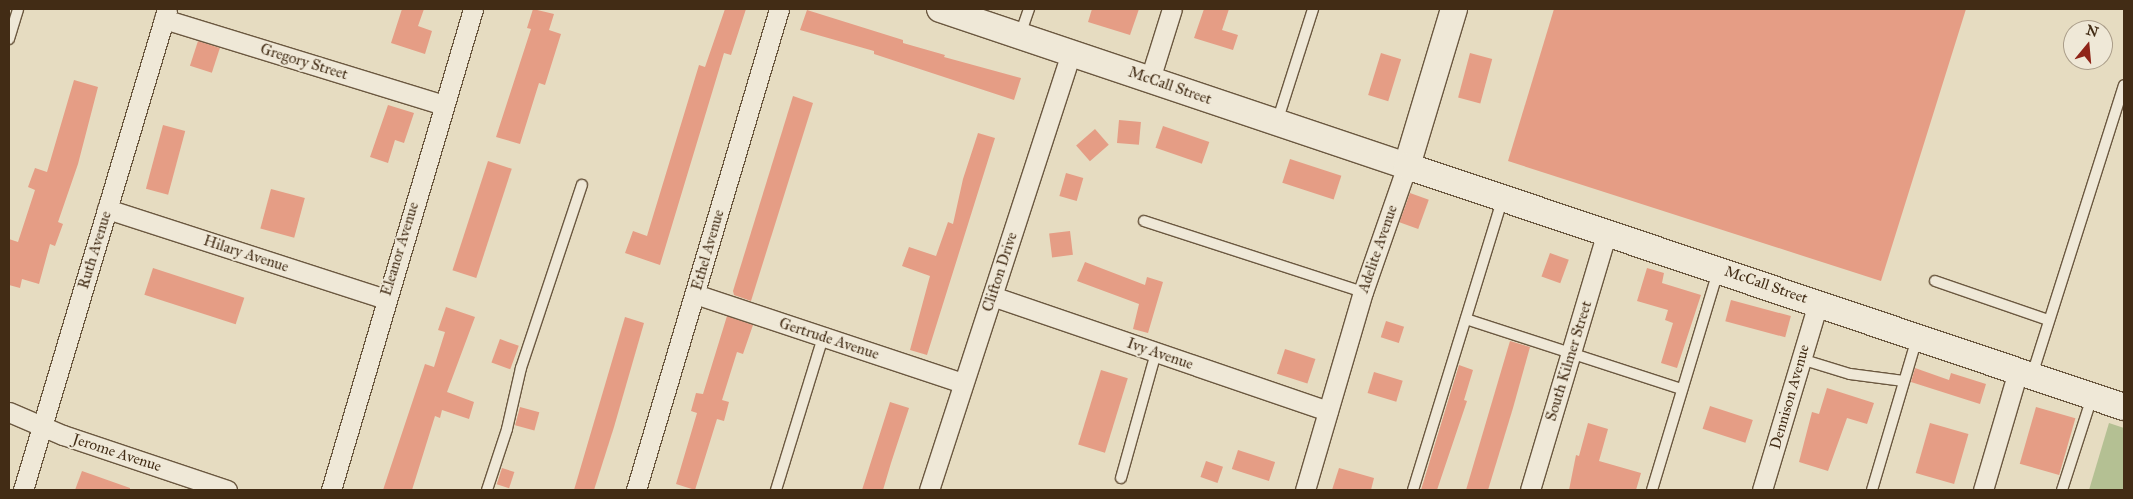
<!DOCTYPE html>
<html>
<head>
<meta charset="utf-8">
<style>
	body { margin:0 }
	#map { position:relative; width:2133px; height:499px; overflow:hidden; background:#e6dcc1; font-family:"IM FELL Great Primer",serif }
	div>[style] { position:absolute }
	.green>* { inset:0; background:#b4c093 }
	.building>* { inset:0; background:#e59d85; transform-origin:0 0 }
	.roads { filter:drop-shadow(1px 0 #6b5840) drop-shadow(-1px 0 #6b5840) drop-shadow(0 1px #6b5840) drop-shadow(0 -1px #6b5840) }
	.lane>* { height:10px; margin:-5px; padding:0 5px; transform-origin:5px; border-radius:5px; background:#efe8d7 }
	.street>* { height:19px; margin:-9.5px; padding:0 9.5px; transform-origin:9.5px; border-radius:9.5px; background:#efe8d7 }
	.secondary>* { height:26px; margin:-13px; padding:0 13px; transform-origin:13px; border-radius:13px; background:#efe8d7 }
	span { translate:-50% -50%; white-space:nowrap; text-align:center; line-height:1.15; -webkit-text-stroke:4px #efe8d7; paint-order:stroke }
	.street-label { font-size:15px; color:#422c15 }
	.frame { position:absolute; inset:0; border:10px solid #422c15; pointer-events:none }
	.north { position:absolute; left:2063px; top:20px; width:50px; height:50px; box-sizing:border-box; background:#efe8d7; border:1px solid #aa9d89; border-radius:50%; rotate:17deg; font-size:14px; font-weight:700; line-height:20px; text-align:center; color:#422c15 }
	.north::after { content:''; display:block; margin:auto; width:18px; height:22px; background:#8f2418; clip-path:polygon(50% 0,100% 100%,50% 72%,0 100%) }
</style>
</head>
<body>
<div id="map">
	<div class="green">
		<div style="clip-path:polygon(2109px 423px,2124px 428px,2124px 490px,2089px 490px)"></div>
	</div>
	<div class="building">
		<div style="clip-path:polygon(402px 9px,424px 9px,418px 26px,432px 31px,425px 54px,391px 43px)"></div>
		<div style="clip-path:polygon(533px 9px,554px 14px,549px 30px,561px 34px,545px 85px,539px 83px,520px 144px,496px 137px,531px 29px,527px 28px)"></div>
		<div style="clip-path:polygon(725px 9px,746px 9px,731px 55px,724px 53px,660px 265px,625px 253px,633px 231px,647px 236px,699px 65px,705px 67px)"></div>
		<div style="clip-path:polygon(1092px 9px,1139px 9px,1130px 35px,1088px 22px)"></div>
		<div style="clip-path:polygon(1204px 9px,1229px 9px,1222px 30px,1238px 35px,1233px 50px,1194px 38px)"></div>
		<div style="clip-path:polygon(1554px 9px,1966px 9px,1881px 281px,1508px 161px)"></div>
		<div style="clip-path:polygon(807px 10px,903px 40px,903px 43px,945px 55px,944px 57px,1021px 78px,1014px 100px,874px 54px,874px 51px,800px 30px)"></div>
		<div style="left:198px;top:41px;width:23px;height:26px;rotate:18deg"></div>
		<div style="left:1381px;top:53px;width:21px;height:44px;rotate:17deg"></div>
		<div style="left:1470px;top:53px;width:23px;height:46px;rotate:15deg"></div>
		<div style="clip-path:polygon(74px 80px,98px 87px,78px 164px,58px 222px,63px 224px,55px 246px,50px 244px,39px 284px,22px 279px,20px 288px,9px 285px,9px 239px,18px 242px,35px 190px,28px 187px,35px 168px,47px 172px)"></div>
		<div style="clip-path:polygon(793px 96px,813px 103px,751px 301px,734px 295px,733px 291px)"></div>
		<div style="clip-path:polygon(388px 105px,414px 113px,404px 143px,395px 140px,388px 163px,370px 157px)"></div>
		<div style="left:1119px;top:120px;width:22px;height:23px;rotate:5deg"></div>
		<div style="left:163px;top:125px;width:23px;height:66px;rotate:15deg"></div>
		<div style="left:1163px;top:126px;width:49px;height:23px;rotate:19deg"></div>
		<div style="left:1095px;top:129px;width:21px;height:25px;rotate:49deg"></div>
		<div style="clip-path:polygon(978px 133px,995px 138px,927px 355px,910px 350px,930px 276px,902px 266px,909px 247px,936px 256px,948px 222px,953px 224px,963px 179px)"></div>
		<div style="left:1290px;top:159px;width:54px;height:25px;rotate:18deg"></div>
		<div style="left:488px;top:161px;width:25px;height:115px;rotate:18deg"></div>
		<div style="left:1066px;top:173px;width:18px;height:24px;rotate:16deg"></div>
		<div style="left:271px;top:189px;width:35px;height:41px;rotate:15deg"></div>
		<div style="left:1410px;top:193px;width:20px;height:31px;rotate:20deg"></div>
		<div style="left:1070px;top:231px;width:24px;height:21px;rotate:83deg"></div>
		<div style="left:1550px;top:253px;width:20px;height:25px;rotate:20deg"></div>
		<div style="clip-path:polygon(1085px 262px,1145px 285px,1147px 277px,1163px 282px,1148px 333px,1133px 329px,1139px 304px,1077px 281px)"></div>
		<div style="left:153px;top:268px;width:96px;height:28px;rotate:18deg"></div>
		<div style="clip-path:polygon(1647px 268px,1664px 273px,1662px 283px,1701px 295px,1677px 368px,1661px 363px,1673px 323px,1665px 320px,1668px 310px,1637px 301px)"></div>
		<div style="left:1731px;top:300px;width:62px;height:22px;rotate:15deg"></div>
		<div style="clip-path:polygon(446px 307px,475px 317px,447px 392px,474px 402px,469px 419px,442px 410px,440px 418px,435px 416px,412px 490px,383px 490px,425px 364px,434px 367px,445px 332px,438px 330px)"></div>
		<div style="clip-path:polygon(727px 316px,753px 325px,743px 354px,737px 352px,722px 400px,729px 402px,724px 421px,717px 419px,695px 490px,676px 484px,697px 413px,691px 411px,696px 393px,703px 394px)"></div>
		<div style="clip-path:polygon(625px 317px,644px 323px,614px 427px,594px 490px,574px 490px)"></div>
		<div style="left:1386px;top:321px;width:19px;height:17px;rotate:18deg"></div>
		<div style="left:500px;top:339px;width:20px;height:25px;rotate:20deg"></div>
		<div style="clip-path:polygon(1510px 341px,1530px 347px,1513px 408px,1488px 490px,1466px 490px)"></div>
		<div style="left:1285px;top:349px;width:32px;height:26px;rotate:18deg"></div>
		<div style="clip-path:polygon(1459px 365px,1473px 370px,1464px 400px,1467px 401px,1437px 490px,1421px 490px)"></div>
		<div style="clip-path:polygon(1915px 368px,1949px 380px,1951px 373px,1986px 384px,1980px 404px,1911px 382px)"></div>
		<div style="left:1101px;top:370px;width:28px;height:78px;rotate:17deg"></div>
		<div style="left:1374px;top:372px;width:30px;height:22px;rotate:17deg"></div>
		<div style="clip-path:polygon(1827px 388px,1874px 403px,1867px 424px,1847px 418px,1828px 471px,1799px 462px,1812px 412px,1819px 414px)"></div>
		<div style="clip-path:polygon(890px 402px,909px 408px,891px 463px,883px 490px,862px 490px)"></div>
		<div style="left:1710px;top:406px;width:45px;height:24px;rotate:18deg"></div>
		<div style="left:520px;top:407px;width:20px;height:19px;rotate:15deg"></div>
		<div style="left:2036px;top:407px;width:41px;height:59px;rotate:16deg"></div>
		<div style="clip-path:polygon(1588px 423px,1608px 429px,1599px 461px,1641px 473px,1636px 490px,1569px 490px,1576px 455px,1579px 456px)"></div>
		<div style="left:1930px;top:423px;width:40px;height:52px;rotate:16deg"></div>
		<div style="left:1238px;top:450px;width:39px;height:20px;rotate:18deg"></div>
		<div style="left:1206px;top:461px;width:18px;height:17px;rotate:19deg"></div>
		<div style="left:502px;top:468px;width:13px;height:17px;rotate:18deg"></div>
		<div style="clip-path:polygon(1339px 468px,1374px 478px,1371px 490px,1332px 490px)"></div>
		<div style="clip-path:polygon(82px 471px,130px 488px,130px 490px,75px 490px)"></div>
	</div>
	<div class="roads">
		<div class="lane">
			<div style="left:1020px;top:35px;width:28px;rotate:-71deg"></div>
			<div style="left:9px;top:39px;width:31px;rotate:-73deg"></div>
			<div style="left:1277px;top:122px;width:119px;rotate:-72.3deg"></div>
			<div style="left:1144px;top:221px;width:230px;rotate:18deg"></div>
			<div style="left:1935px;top:281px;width:120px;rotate:19deg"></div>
			<div style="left:1466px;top:319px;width:227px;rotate:18deg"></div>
			<div style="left:1801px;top:359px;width:51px;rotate:17deg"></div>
			<div style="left:1850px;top:374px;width:54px;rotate:7.4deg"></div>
			<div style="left:2032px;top:375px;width:304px;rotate:-72.4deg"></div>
			<div style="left:1121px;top:478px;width:130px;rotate:-74.4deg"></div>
			<div style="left:487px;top:490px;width:64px;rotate:-71.8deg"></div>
			<div style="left:507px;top:429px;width:63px;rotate:-77.1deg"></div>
			<div style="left:521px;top:368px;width:193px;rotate:-71.6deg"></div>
			<div style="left:776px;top:490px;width:160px;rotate:-72.9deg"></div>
			<div style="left:1413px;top:490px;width:306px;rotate:-72.9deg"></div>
			<div style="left:1652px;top:490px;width:229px;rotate:-73.2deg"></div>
			<div style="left:1872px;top:490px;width:159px;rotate:-73.5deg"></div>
			<div style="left:2062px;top:490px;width:98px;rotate:-72.1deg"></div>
		</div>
		<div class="street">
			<div style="left:164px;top:19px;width:293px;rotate:17.1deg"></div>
			<div style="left:1150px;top:79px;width:73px;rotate:-72.6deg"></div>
			<div style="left:107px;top:209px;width:292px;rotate:17.9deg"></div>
			<div style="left:695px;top:294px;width:282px;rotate:18.4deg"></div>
			<div style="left:992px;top:296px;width:355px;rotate:18.9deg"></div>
			<div style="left:9px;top:412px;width:59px;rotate:23.1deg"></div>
			<div style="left:63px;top:435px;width:173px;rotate:18.5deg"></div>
			<div style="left:23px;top:490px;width:502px;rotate:-73.33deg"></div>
			<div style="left:331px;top:490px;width:502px;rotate:-73.55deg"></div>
			<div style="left:636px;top:490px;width:502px;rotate:-73.44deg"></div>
			<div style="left:929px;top:490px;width:459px;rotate:-72deg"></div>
			<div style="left:1305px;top:490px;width:206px;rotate:-73.7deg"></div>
			<div style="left:1363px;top:292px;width:133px;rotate:-70.8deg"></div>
			<div style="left:1407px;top:166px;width:6px;rotate:-162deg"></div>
			<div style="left:1530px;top:490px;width:269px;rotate:-73.4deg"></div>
			<div style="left:1762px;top:490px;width:195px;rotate:-73.3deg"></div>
			<div style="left:1983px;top:490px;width:124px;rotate:-73.6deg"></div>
		</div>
		<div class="secondary">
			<div style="left:940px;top:9px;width:486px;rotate:18.6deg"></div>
			<div style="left:1454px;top:9px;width:164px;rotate:106.7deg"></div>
			<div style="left:1407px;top:166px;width:756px;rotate:18.58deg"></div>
		</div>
	</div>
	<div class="street-label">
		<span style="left:304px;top:62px;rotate:17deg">Gregory Street</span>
		<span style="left:1170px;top:86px;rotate:19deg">McCall Street</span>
		<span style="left:400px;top:249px;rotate:-73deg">Eleanor Avenue</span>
		<span style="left:1378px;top:249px;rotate:-71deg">Adelite Avenue</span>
		<span style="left:95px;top:250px;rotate:-73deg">Ruth Avenue</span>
		<span style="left:708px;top:250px;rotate:-74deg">Ethel Avenue</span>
		<span style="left:246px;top:254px;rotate:18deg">Hilary Avenue</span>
		<span style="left:1000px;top:272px;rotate:-72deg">Clifton Drive</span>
		<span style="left:1766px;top:285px;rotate:19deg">McCall Street</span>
		<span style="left:829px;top:339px;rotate:18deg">Gertrude Avenue</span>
		<span style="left:1160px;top:354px;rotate:19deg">Ivy Avenue</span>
		<span style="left:1569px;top:361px;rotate:-73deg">South Kilmer Street</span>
		<span style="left:1790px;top:397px;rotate:-74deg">Dennison Avenue</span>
		<span style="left:117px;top:453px;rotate:18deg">Jerome Avenue</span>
	</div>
	<div class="frame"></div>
	<div class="north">N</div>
</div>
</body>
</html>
